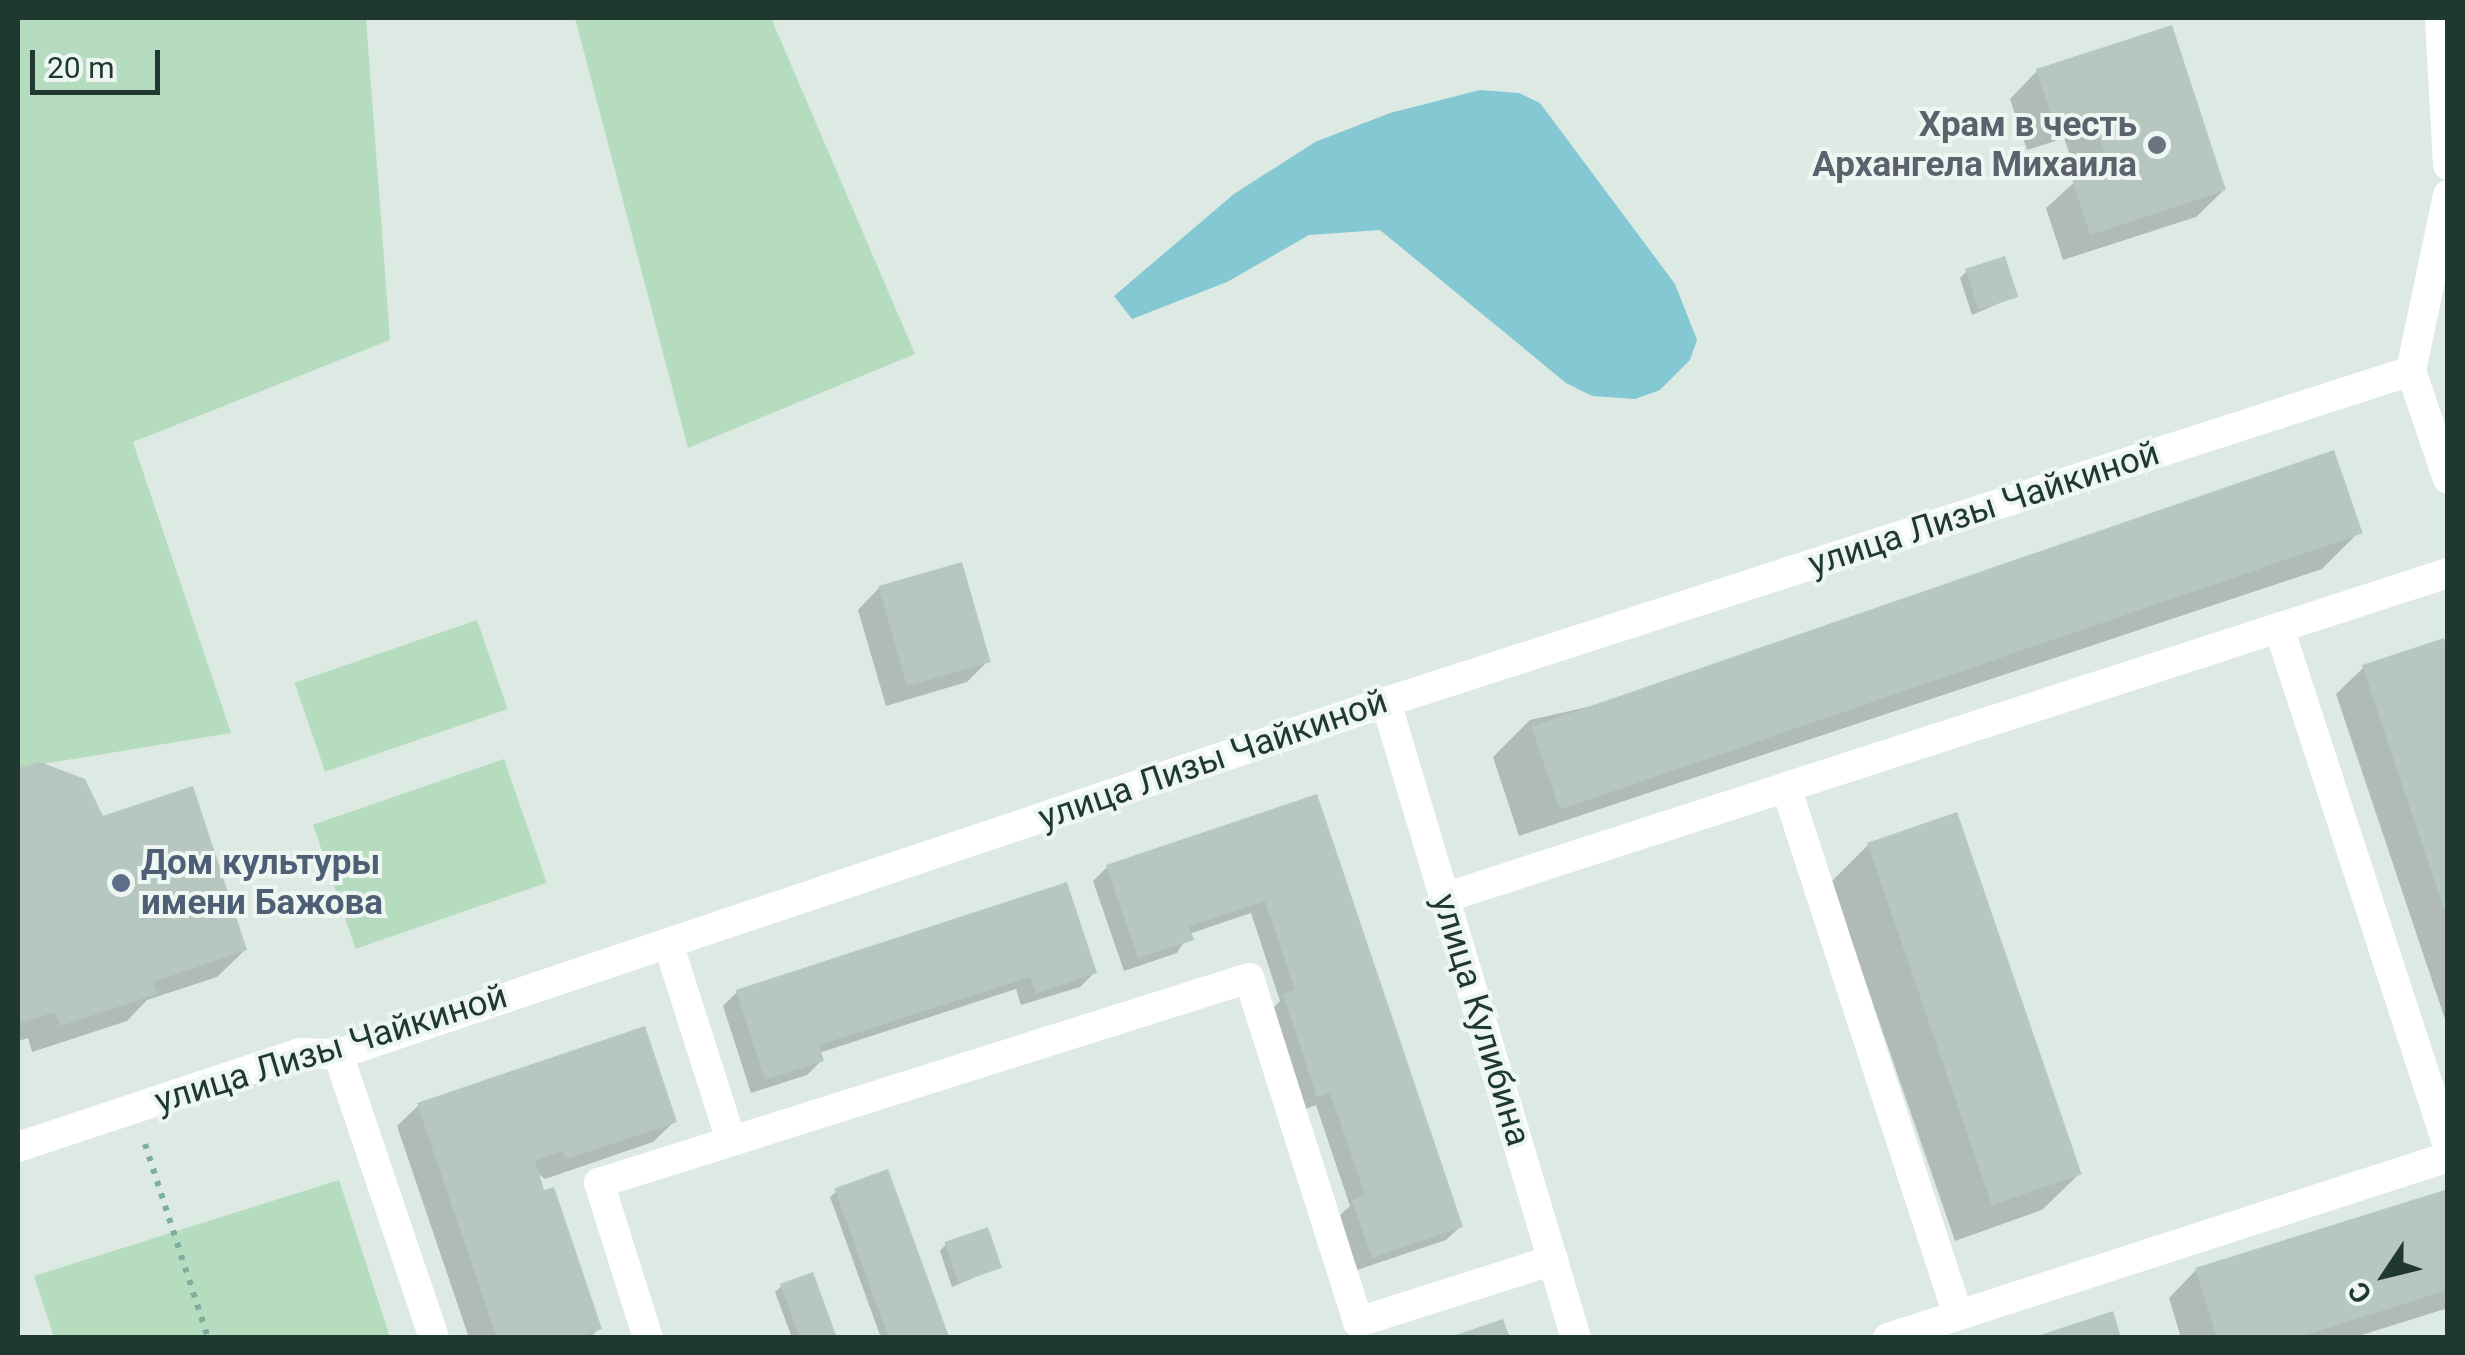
<!DOCTYPE html>
<html>
<head>
<meta charset="utf-8">
<style>
	body { margin:0 }
	#map { position:relative; width:2465px; height:1355px; overflow:hidden; background:#ddeae4; font-family:Roboto,sans-serif }
	div>[style] { position:absolute }
	.green>* { inset:0; background:#b5dcbe; transform-origin:0 0 }
	.water>* { inset:0; background:#83c8d2 }
	.shadow>* { inset:0; background:#0003 }
	.building>* { inset:0; background:#b6c7c0; transform-origin:0 0 }
	.path>* { height:6px; margin-top:-3px; transform-origin:0; background:repeating-linear-gradient(90deg,#7dae9d 0 5px,transparent 0 13px) }
	.minor>* { height:30px; margin:-15px; padding:0 15px; transform-origin:15px; border-radius:15px; background:#fff }
	.dots>* { width:28px; height:28px; translate:-50% -50%; box-sizing:border-box; border:5px solid #eef6f2; border-radius:50% }
	span { translate:-50% -50%; white-space:nowrap; text-align:center; line-height:1.15; -webkit-text-stroke:8px #eef6f2; paint-order:stroke }
	.worship-label { font-size:35px; color:#5b616d; font-weight:700 }
	.right { translate:-100% -50%; text-align:right }
	.street-label { font-size:35px; color:#1f3931 }
	.service-label { font-size:35px; color:#4e5e75; font-weight:700 }
	.left { translate:0 -50%; text-align:left }
	.frame { position:absolute; inset:0; border:20px solid #1f3931; pointer-events:none }
	.north { position:absolute; left:2335px; top:1225px; width:100px; height:100px; -webkit-text-stroke:8px #eef6f2; paint-order:stroke; rotate:235deg; font-size:28px; font-weight:700; line-height:40px; text-align:center; color:#1f3931 }
	.north::after { content:''; display:block; margin:auto; width:35px; height:45px; background:#1f3931; clip-path:polygon(50% 0,100% 100%,50% 72%,0 100%) }
	.scale { position:absolute; left:30px; top:50px; width:130px; height:45px; box-sizing:border-box; border:5px solid #1f3931; border-top:0; padding-left:12px; font-size:30px; line-height:35px; white-space:nowrap; color:#1f3931; -webkit-text-stroke:8px #eef6f2; paint-order:stroke }
</style>
</head>
<body>
<div id="map">
	<div class="green">
		<div style="clip-path:polygon(18px 18px,366px 18px,390px 340px,133px 442px,231px 733px,18px 768px)"></div>
		<div style="clip-path:polygon(575px 18px,771px 18px,915px 354px,688px 448px)"></div>
		<div style="left:477px;top:620px;width:94px;height:193px;rotate:71deg"></div>
		<div style="left:504px;top:759px;width:131px;height:202px;rotate:71deg"></div>
		<div style="clip-path:polygon(339px 1180px,390px 1337px,54px 1337px,34px 1276px)"></div>
	</div>
	<div class="water">
		<div style="clip-path:polygon(1480px 90px,1519px 93px,1540px 103px,1675px 284px,1697px 340px,1690px 360px,1660px 390px,1635px 399px,1592px 396px,1566px 383px,1380px 230px,1309px 235px,1227px 282px,1132px 319px,1114px 296px,1234px 194px,1315px 142px,1390px 113px)"></div>
	</div>
	<div class="shadow">
		<div style="clip-path:polygon(2037px 71px,2224px 190px,2196px 217px,2063px 260px,2046px 208px,2078px 179px,2064px 138px,2027px 150px,2010px 99px)"></div>
		<div style="clip-path:polygon(1967px 271px,2016px 296px,1972px 315px,1960px 278px)"></div>
		<div style="clip-path:polygon(2359px 532px,2322px 569px,1519px 836px,1493px 757px,1530px 720px)"></div>
		<div style="clip-path:polygon(879px 588px,988px 661px,967px 682px,886px 706px,858px 610px)"></div>
		<div style="clip-path:polygon(2448px 657px,2448px 1028px,2336px 694px,2364px 667px)"></div>
		<div style="clip-path:polygon(40px 765px,245px 950px,217px 977px,147px 1000px,127px 1021px,32px 1052px,28px 1038px,18px 1041px,18px 773px)"></div>
		<div style="clip-path:polygon(1316px 797px,1461px 1226px,1446px 1240px,1357px 1270px,1339px 1216px,1350px 1206px,1316px 1105px,1303px 1110px,1270px 1011px,1280px 1001px,1251px 913px,1189px 934px,1177px 953px,1124px 971px,1093px 881px,1107px 867px)"></div>
		<div style="clip-path:polygon(1868px 845px,2079px 1174px,2042px 1210px,1955px 1241px,1831px 882px)"></div>
		<div style="clip-path:polygon(1094px 973px,1080px 987px,1021px 1005px,1016px 989px,819px 1053px,822px 1060px,807px 1075px,751px 1093px,723px 1006px,737px 992px)"></div>
		<div style="clip-path:polygon(419px 1105px,675px 1121px,653px 1142px,545px 1179px,536px 1172px,599px 1328px,590px 1338px,469px 1338px,397px 1126px)"></div>
		<div style="clip-path:polygon(837px 1191px,946px 1338px,881px 1338px,830px 1197px)"></div>
		<div style="clip-path:polygon(2448px 1192px,2448px 1308px,2352px 1338px,2181px 1338px,2169px 1298px,2196px 1270px)"></div>
		<div style="clip-path:polygon(946px 1244px,999px 1267px,952px 1287px,940px 1251px)"></div>
		<div style="clip-path:polygon(782px 1286px,835px 1338px,792px 1338px,775px 1292px)"></div>
	</div>
	<div class="building">
		<div style="clip-path:polygon(2172px 25px,2226px 190px,2090px 235px,2072px 179px,2109px 166px,2091px 112px,2054px 124px,2036px 69px)"></div>
		<div style="left:2005px;top:256px;width:43px;height:42px;rotate:72deg"></div>
		<div style="left:2334px;top:450px;width:88px;height:849px;rotate:71deg"></div>
		<div style="left:962px;top:562px;width:104px;height:87px;rotate:74deg"></div>
		<div style="clip-path:polygon(2444px 638px,2448px 649px,2447px 918px,2362px 665px)"></div>
		<div style="clip-path:polygon(40px 762px,85px 779px,103px 816px,193px 786px,247px 950px,153px 982px,157px 994px,60px 1026px,55px 1012px,18px 1024px,18px 768px)"></div>
		<div style="clip-path:polygon(1317px 794px,1463px 1227px,1372px 1258px,1352px 1200px,1365px 1195px,1330px 1093px,1317px 1097px,1283px 994px,1295px 990px,1265px 901px,1189px 926px,1194px 940px,1138px 958px,1106px 865px)"></div>
		<div style="left:1957px;top:812px;width:383px;height:95px;rotate:71deg"></div>
		<div style="clip-path:polygon(1067px 882px,1097px 973px,1036px 993px,1030px 977px,819px 1045px,824px 1061px,765px 1080px,736px 990px)"></div>
		<div style="clip-path:polygon(645px 1026px,677px 1122px,566px 1159px,563px 1151px,535px 1160px,544px 1190px,554px 1187px,602px 1329px,576px 1338px,497px 1338px,417px 1103px)"></div>
		<div style="left:888px;top:1169px;width:180px;height:57px;rotate:70deg"></div>
		<div style="clip-path:polygon(2448px 1189px,2448px 1290px,2296px 1338px,2217px 1338px,2195px 1268px)"></div>
		<div style="left:988px;top:1227px;width:43px;height:46px;rotate:71deg"></div>
		<div style="clip-path:polygon(813px 1272px,837px 1338px,800px 1338px,780px 1284px)"></div>
		<div style="clip-path:polygon(2113px 1311px,2121px 1338px,2034px 1338px,2034px 1337px)"></div>
		<div style="clip-path:polygon(1503px 1319px,1510px 1338px,1450px 1338px,1450px 1337px)"></div>
	</div>
	<div class="path">
		<div style="left:145px;top:1144px;width:204px;rotate:72deg"></div>
	</div>
	<div class="minor">
		<div style="left:2440px;top:18px;width:147px;rotate:86.9deg"></div>
		<div style="left:2448px;top:195px;width:180px;rotate:101.9deg"></div>
		<div style="left:2411px;top:371px;width:114px;rotate:71.1deg"></div>
		<div style="left:2279px;top:628px;width:545px;rotate:71.93deg"></div>
		<div style="left:1386px;top:702px;width:664px;rotate:73.37deg"></div>
		<div style="left:1786px;top:787px;width:555px;rotate:71.96deg"></div>
		<div style="left:1444px;top:898px;width:1055px;rotate:-17.94deg"></div>
		<div style="left:668px;top:943px;width:208px;rotate:72.3deg"></div>
		<div style="left:338px;top:1054px;width:300px;rotate:71.3deg"></div>
		<div style="left:18px;top:1147px;width:298px;rotate:-18.4deg"></div>
		<div style="left:301px;top:1053px;width:37px;rotate:2deg"></div>
		<div style="left:338px;top:1054px;width:1106px;rotate:-18.57deg"></div>
		<div style="left:1386px;top:702px;width:1077px;rotate:-17.9deg"></div>
		<div style="left:648px;top:1338px;width:163px;rotate:-107.5deg"></div>
		<div style="left:599px;top:1183px;width:682px;rotate:-17.5deg"></div>
		<div style="left:1249px;top:978px;width:361px;rotate:72.4deg"></div>
		<div style="left:1358px;top:1322px;width:205px;rotate:-17.6deg"></div>
		<div style="left:1888px;top:1338px;width:589px;rotate:-17.91deg"></div>
	</div>
	<div class="dots">
		<div style="left:2157px;top:145px;background:#6b7280"></div>
		<div style="left:121px;top:883px;background:#5c6f8a"></div>
	</div>
	<div class="worship-label">
		<span class="right" style="left:2137px;top:145px">Храм в честь<br>Архангела Михаила</span>
	</div>
	<div class="street-label">
		<span style="left:1984px;top:509px;rotate:-18deg">улица Лизы Чайкиной</span>
		<span style="left:1213px;top:760px;rotate:-19deg">улица Лизы Чайкиной</span>
		<span style="left:1481px;top:1020px;rotate:73deg">улица Кулибина</span>
		<span style="left:331px;top:1049px;rotate:-17deg">улица Лизы Чайкиной</span>
	</div>
	<div class="service-label">
		<span class="left" style="left:141px;top:883px">Дом культуры<br>имени Бажова</span>
	</div>
	<div class="frame"></div>
	<div class="north">С</div>
	<div class="scale">20 m</div>
</div>
</body>
</html>
